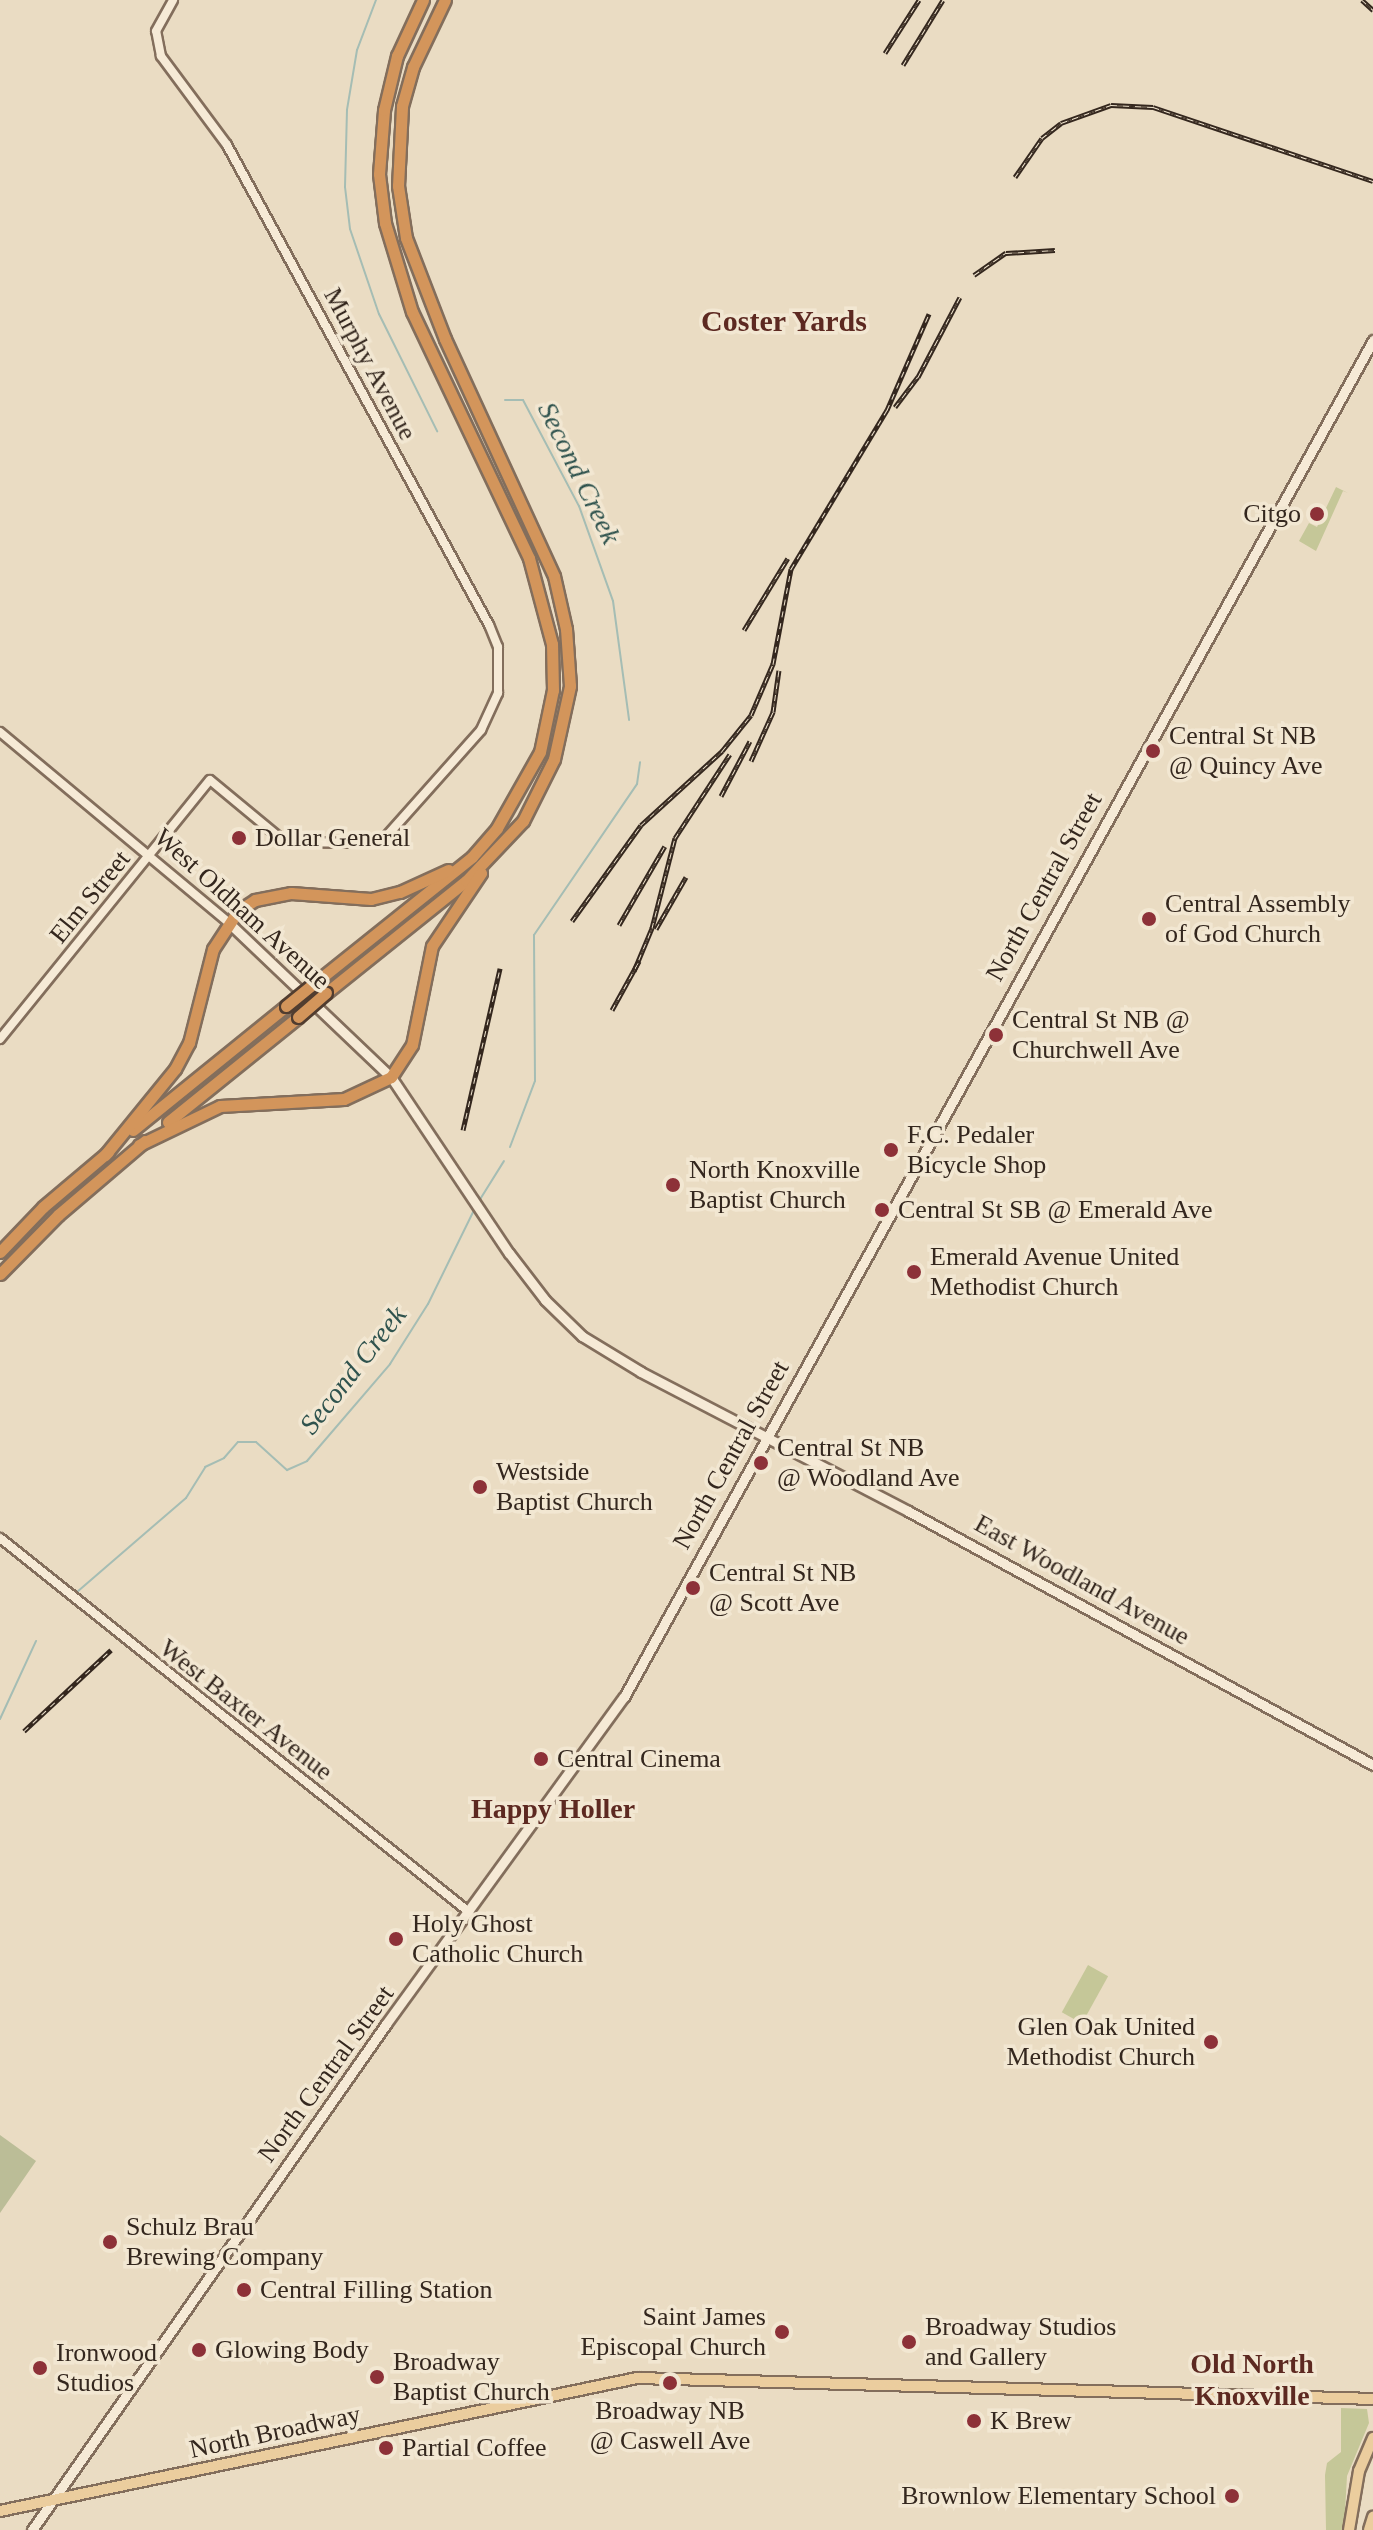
<!DOCTYPE html>
<html>
<head>
<meta charset="utf-8">
<style>
	body { margin:0 }
	#map { position:relative; width:1373px; height:2530px; overflow:hidden; background:#eadcc3; font-family:"Times New Roman",serif }
	div>[style] { position:absolute }
	.green>* { inset:0; background:#c5c798; transform-origin:0 0 }
	.cemetery>* { inset:0; background:#bbbd97 }
	.stream>* { height:2px; margin:-1px; padding:0 1px; transform-origin:1px; border-radius:1px; background:#a5bdb4 }
	.roads { filter:drop-shadow(2px 0 #836e5c) drop-shadow(-2px 0 #836e5c) drop-shadow(0 2px #836e5c) drop-shadow(0 -2px #836e5c) }
	.tertiary>* { height:8px; margin:-4px; padding:0 4px; transform-origin:4px; border-radius:4px; background:#f6ead6 }
	.secondary>* { height:9px; margin:-4.5px; padding:0 4.5px; transform-origin:4.5px; border-radius:4.5px; background:#f6ead6 }
	.primary>* { height:10px; margin:-5px; padding:0 5px; transform-origin:5px; border-radius:5px; background:#ebcd9e }
	.motorway>* { height:11px; margin:-5.5px; padding:0 5.5px; transform-origin:5.5px; border-radius:5.5px; background:#d3955b }
	.rail>* { height:5px; margin-top:-2.5px; transform-origin:0; background:repeating-linear-gradient(90deg,#f2e7d2 0 6px,#34271e 0 12px); box-sizing:border-box; border-block:2px solid #34271e }
	.bridges { filter:drop-shadow(2px 0 #513d30) drop-shadow(-2px 0 #513d30) drop-shadow(0 2px #513d30) drop-shadow(0 -2px #513d30) }
	.motorway-bridge>* { height:11px; margin:-5.5px; padding:0 5.5px; transform-origin:5.5px; border-radius:5.5px; background:#d3955b }
	.dots>* { width:22px; height:22px; translate:-50% -50%; box-sizing:border-box; border:4px solid #f2e7d2; border-radius:50% }
	span { translate:-50% -50%; white-space:nowrap; text-align:center; line-height:1.15; -webkit-text-stroke:7px #f2e7d2; paint-order:stroke }
	.street-label { font-size:26px; color:#34271e }
	.poi-label { font-size:26px; color:#34271e }
	.right { translate:-100% -50%; text-align:right }
	.left { translate:0 -50%; text-align:left }
	.water-label { font-size:28px; color:#2f534e; font-style:italic }
	.neighbourhood-label { font-size:28px; color:#5d2921; font-weight:700 }
	.quarter-label { font-size:30px; color:#5d2921; font-weight:700 }
</style>
</head>
<body>
<div id="map">
	<div class="green">
		<div style="clip-path:polygon(1336px 487px,1348px 493px,1343px 491px,1316px 551px,1299px 541px,1309px 523px,1317px 527px)"></div>
		<div style="left:1088px;top:1965px;width:23px;height:54px;rotate:29deg"></div>
		<div style="clip-path:polygon(1341px 2408px,1367px 2409px,1369px 2423px,1347px 2476px,1344px 2530px,1326px 2530px,1325px 2475px,1327px 2463px,1341px 2452px)"></div>
	</div>
	<div class="cemetery">
		<div style="clip-path:polygon(0 2135px,36px 2161px,0 2213px)"></div>
	</div>
	<div class="stream">
		<div style="left:376px;top:0;width:53px;rotate:110.8deg"></div>
		<div style="left:357px;top:50px;width:61px;rotate:99.5deg"></div>
		<div style="left:347px;top:110px;width:77px;rotate:91.5deg"></div>
		<div style="left:345px;top:187px;width:42px;rotate:83.2deg"></div>
		<div style="left:350px;top:229px;width:90px;rotate:71.2deg"></div>
		<div style="left:379px;top:314px;width:131px;rotate:63.6deg"></div>
		<div style="left:505px;top:400px;width:18px"></div>
		<div style="left:523px;top:400px;width:120px;rotate:62.2deg"></div>
		<div style="left:579px;top:506px;width:101px;rotate:70.3deg"></div>
		<div style="left:613px;top:601px;width:120px;rotate:82.3deg"></div>
		<div style="left:510px;top:1147px;width:71px;rotate:-69.3deg"></div>
		<div style="left:535px;top:1081px;width:146px;rotate:-90.4deg"></div>
		<div style="left:534px;top:935px;width:183px;rotate:-55.7deg"></div>
		<div style="left:637px;top:784px;width:22px;rotate:-82deg"></div>
		<div style="left:479px;top:1201px;width:47px;rotate:-58deg"></div>
		<div style="left:77px;top:1592px;width:144px;rotate:-40.8deg"></div>
		<div style="left:186px;top:1498px;width:36px;rotate:-58deg"></div>
		<div style="left:205px;top:1467px;width:21px;rotate:-25deg"></div>
		<div style="left:224px;top:1458px;width:21px;rotate:-49deg"></div>
		<div style="left:238px;top:1442px;width:18px"></div>
		<div style="left:256px;top:1442px;width:42px;rotate:42.1deg"></div>
		<div style="left:287px;top:1470px;width:22px;rotate:-24deg"></div>
		<div style="left:307px;top:1461px;width:128px;rotate:-49.4deg"></div>
		<div style="left:390px;top:1364px;width:71px;rotate:-57.7deg"></div>
		<div style="left:428px;top:1304px;width:105px;rotate:-63.9deg"></div>
		<div style="left:0;top:1719px;width:86px;rotate:-65.2deg"></div>
	</div>
	<div class="roads">
		<div class="tertiary">
			<div style="left:0;top:732px;width:297px;rotate:39.8deg"></div>
			<div style="left:0;top:1039px;width:333px;rotate:-51deg"></div>
			<div style="left:210px;top:780px;width:97px;rotate:39.6deg"></div>
			<div style="left:285px;top:842px;width:87px;rotate:0.7deg"></div>
			<div style="left:372px;top:843px;width:13px;rotate:-18deg"></div>
			<div style="left:384px;top:839px;width:146px;rotate:-48.3deg"></div>
			<div style="left:481px;top:730px;width:41px;rotate:-65.3deg"></div>
			<div style="left:498px;top:693px;width:46px;rotate:-90deg"></div>
			<div style="left:498px;top:647px;width:24px;rotate:-112deg"></div>
			<div style="left:489px;top:625px;width:547px;rotate:-118.63deg"></div>
			<div style="left:227px;top:145px;width:111px;rotate:-126.6deg"></div>
			<div style="left:161px;top:56px;width:25px;rotate:-101deg"></div>
			<div style="left:156px;top:31px;width:35px;rotate:-61deg"></div>
			<div style="left:0;top:1538px;width:600px;rotate:38.57deg"></div>
		</div>
		<div class="secondary">
			<div style="left:228px;top:922px;width:225px;rotate:43.6deg"></div>
			<div style="left:391px;top:1077px;width:212px;rotate:56.2deg"></div>
			<div style="left:509px;top:1253px;width:59px;rotate:52.5deg"></div>
			<div style="left:545px;top:1300px;width:52px;rotate:44.2deg"></div>
			<div style="left:582px;top:1336px;width:69px;rotate:31.4deg"></div>
			<div style="left:641px;top:1372px;width:301px;rotate:27.5deg"></div>
			<div style="left:908px;top:1511px;width:530px;rotate:28.64deg"></div>
			<div style="left:32px;top:2530px;width:618px;rotate:-55.02deg"></div>
			<div style="left:386px;top:2024px;width:404px;rotate:-54deg"></div>
			<div style="left:624px;top:1697px;width:1550px;rotate:-61.1deg"></div>
		</div>
		<div class="primary">
			<div style="left:0;top:2511px;width:651px;rotate:-11.79deg"></div>
			<div style="left:637px;top:2378px;width:736px;rotate:1.63deg"></div>
			<div style="left:1349px;top:2530px;width:60px;rotate:-80.4deg"></div>
			<div style="left:1359px;top:2471px;width:36px;rotate:-67deg"></div>
			<div style="left:1369px;top:2530px;width:14px;rotate:-73deg"></div>
		</div>
		<div class="motorway">
			<div style="left:316px;top:982px;width:200px;rotate:-38.7deg"></div>
			<div style="left:472px;top:857px;width:38px;rotate:-49deg"></div>
			<div style="left:497px;top:828px;width:87px;rotate:-60.5deg"></div>
			<div style="left:540px;top:752px;width:63px;rotate:-78.2deg"></div>
			<div style="left:553px;top:690px;width:46px;rotate:-91.2deg"></div>
			<div style="left:552px;top:644px;width:89px;rotate:-105deg"></div>
			<div style="left:529px;top:558px;width:272px;rotate:-115.4deg"></div>
			<div style="left:412px;top:312px;width:93px;rotate:-106.9deg"></div>
			<div style="left:385px;top:223px;width:49px;rotate:-97deg"></div>
			<div style="left:379px;top:174px;width:64px;rotate:-85.5deg"></div>
			<div style="left:384px;top:110px;width:56px;rotate:-76.5deg"></div>
			<div style="left:397px;top:56px;width:62px;rotate:-65.1deg"></div>
			<div style="left:326px;top:993px;width:179px;rotate:-38.7deg"></div>
			<div style="left:466px;top:881px;width:83px;rotate:-46.5deg"></div>
			<div style="left:523px;top:821px;width:69px;rotate:-63.4deg"></div>
			<div style="left:554px;top:759px;width:75px;rotate:-77.6deg"></div>
			<div style="left:570px;top:686px;width:57px;rotate:-94deg"></div>
			<div style="left:566px;top:629px;width:54px;rotate:-102.8deg"></div>
			<div style="left:554px;top:576px;width:261px;rotate:-114.7deg"></div>
			<div style="left:445px;top:339px;width:108px;rotate:-111.1deg"></div>
			<div style="left:406px;top:238px;width:53px;rotate:-98.7deg"></div>
			<div style="left:398px;top:186px;width:80px;rotate:-87.1deg"></div>
			<div style="left:402px;top:106px;width:41px;rotate:-74.2deg"></div>
			<div style="left:413px;top:67px;width:74px;rotate:-64.5deg"></div>
			<div style="left:168px;top:1122px;width:167px;rotate:-38.9deg"></div>
			<div style="left:133px;top:1130px;width:197px;rotate:-39deg"></div>
			<div style="left:139px;top:1145px;width:90px;rotate:-25.7deg"></div>
			<div style="left:220px;top:1106px;width:124px;rotate:-3.2deg"></div>
			<div style="left:344px;top:1099px;width:52px;rotate:-25.1deg"></div>
			<div style="left:391px;top:1077px;width:38px;rotate:-57deg"></div>
			<div style="left:412px;top:1045px;width:101px;rotate:-78.6deg"></div>
			<div style="left:432px;top:946px;width:88px;rotate:-56.1deg"></div>
			<div style="left:105px;top:1155px;width:111px;rotate:-50.9deg"></div>
			<div style="left:175px;top:1069px;width:30px;rotate:-62deg"></div>
			<div style="left:189px;top:1043px;width:97px;rotate:-75.7deg"></div>
			<div style="left:213px;top:949px;width:45px;rotate:-56.7deg"></div>
			<div style="left:238px;top:911px;width:20px;rotate:-33deg"></div>
			<div style="left:255px;top:900px;width:37px;rotate:-11deg"></div>
			<div style="left:291px;top:893px;width:80px;rotate:4.3deg"></div>
			<div style="left:371px;top:899px;width:30px;rotate:-14deg"></div>
			<div style="left:400px;top:892px;width:53px;rotate:-24.6deg"></div>
			<div style="left:0;top:1252px;width:62px;rotate:-46.3deg"></div>
			<div style="left:43px;top:1207px;width:85px;rotate:-40.2deg"></div>
			<div style="left:0;top:1274px;width:83px;rotate:-45.5deg"></div>
			<div style="left:58px;top:1215px;width:114px;rotate:-40.4deg"></div>
		</div>
	</div>
	<div class="rail">
		<div style="left:1362px;top:0;width:15px;rotate:42deg"></div>
		<div style="left:885px;top:53px;width:63px;rotate:-57.3deg"></div>
		<div style="left:903px;top:65px;width:76px;rotate:-58.4deg"></div>
		<div style="left:1015px;top:177px;width:47px;rotate:-55.3deg"></div>
		<div style="left:1042px;top:138px;width:24px;rotate:-38deg"></div>
		<div style="left:1061px;top:123px;width:53px;rotate:-19.8deg"></div>
		<div style="left:1111px;top:105px;width:42px;rotate:2.7deg"></div>
		<div style="left:1153px;top:107px;width:232px;rotate:18.6deg"></div>
		<div style="left:974px;top:275px;width:39px;rotate:-35deg"></div>
		<div style="left:1006px;top:253px;width:49px;rotate:-3.5deg"></div>
		<div style="left:895px;top:407px;width:38px;rotate:-53deg"></div>
		<div style="left:918px;top:377px;width:90px;rotate:-62.3deg"></div>
		<div style="left:744px;top:630px;width:84px;rotate:-58.6deg"></div>
		<div style="left:751px;top:761px;width:54px;rotate:-65.8deg"></div>
		<div style="left:773px;top:712px;width:42px;rotate:-81.9deg"></div>
		<div style="left:721px;top:796px;width:62px;rotate:-62.2deg"></div>
		<div style="left:572px;top:921px;width:118px;rotate:-54.3deg"></div>
		<div style="left:641px;top:825px;width:110px;rotate:-42.4deg"></div>
		<div style="left:722px;top:751px;width:46px;rotate:-51.1deg"></div>
		<div style="left:751px;top:715px;width:56px;rotate:-66.7deg"></div>
		<div style="left:773px;top:664px;width:97px;rotate:-79.3deg"></div>
		<div style="left:791px;top:569px;width:186px;rotate:-58.9deg"></div>
		<div style="left:887px;top:410px;width:105px;rotate:-66.4deg"></div>
		<div style="left:619px;top:925px;width:91px;rotate:-59.8deg"></div>
		<div style="left:656px;top:929px;width:60px;rotate:-60deg"></div>
		<div style="left:634px;top:971px;width:47px;rotate:-67.3deg"></div>
		<div style="left:652px;top:928px;width:93px;rotate:-75.7deg"></div>
		<div style="left:675px;top:838px;width:100px;rotate:-56.8deg"></div>
		<div style="left:612px;top:1010px;width:56px;rotate:-61.1deg"></div>
		<div style="left:463px;top:1130px;width:166px;rotate:-77.1deg"></div>
		<div style="left:24px;top:1731px;width:119px;rotate:-43deg"></div>
	</div>
	<div class="bridges">
		<div class="motorway-bridge">
			<div style="left:286px;top:1006px;width:38px;rotate:-39deg"></div>
			<div style="left:298px;top:1017px;width:37px;rotate:-41deg"></div>
		</div>
	</div>
	<div class="dots">
		<div style="left:1317px;top:514px;background:#8d3138"></div>
		<div style="left:1153px;top:751px;background:#8d3138"></div>
		<div style="left:239px;top:838px;background:#8d3138"></div>
		<div style="left:1149px;top:919px;background:#8d3138"></div>
		<div style="left:996px;top:1035px;background:#8d3138"></div>
		<div style="left:891px;top:1150px;background:#8d3138"></div>
		<div style="left:673px;top:1185px;background:#8d3138"></div>
		<div style="left:882px;top:1210px;background:#8d3138"></div>
		<div style="left:914px;top:1272px;background:#8d3138"></div>
		<div style="left:761px;top:1463px;background:#8d3138"></div>
		<div style="left:480px;top:1487px;background:#8d3138"></div>
		<div style="left:693px;top:1588px;background:#8d3138"></div>
		<div style="left:541px;top:1759px;background:#8d3138"></div>
		<div style="left:396px;top:1939px;background:#8d3138"></div>
		<div style="left:1211px;top:2042px;background:#8d3138"></div>
		<div style="left:110px;top:2242px;background:#8d3138"></div>
		<div style="left:244px;top:2290px;background:#8d3138"></div>
		<div style="left:782px;top:2332px;background:#8d3138"></div>
		<div style="left:909px;top:2342px;background:#8d3138"></div>
		<div style="left:199px;top:2350px;background:#8d3138"></div>
		<div style="left:40px;top:2368px;background:#8d3138"></div>
		<div style="left:377px;top:2377px;background:#8d3138"></div>
		<div style="left:670px;top:2383px;background:#8d3138"></div>
		<div style="left:974px;top:2421px;background:#8d3138"></div>
		<div style="left:386px;top:2448px;background:#8d3138"></div>
		<div style="left:1232px;top:2496px;background:#8d3138"></div>
	</div>
	<div class="street-label">
		<span style="left:370px;top:364px;rotate:62deg">Murphy Avenue</span>
		<span style="left:1044px;top:887px;rotate:-61deg">North Central Street</span>
		<span style="left:90px;top:897px;rotate:-51deg">Elm Street</span>
		<span style="left:242px;top:909px;rotate:42deg">West Oldham Avenue</span>
		<span style="left:731px;top:1455px;rotate:-61deg">North Central Street</span>
		<span style="left:1082px;top:1580px;rotate:29deg">East Woodland Avenue</span>
		<span style="left:246px;top:1710px;rotate:38deg">West Baxter Avenue</span>
		<span style="left:326px;top:2074px;rotate:-54deg">North Central Street</span>
		<span style="left:275px;top:2432px;rotate:-12deg">North Broadway</span>
	</div>
	<div class="poi-label">
		<span class="right" style="left:1301px;top:514px">Citgo</span>
		<span class="left" style="left:1169px;top:751px">Central St NB<br>@ Quincy Ave</span>
		<span class="left" style="left:255px;top:838px">Dollar General</span>
		<span class="left" style="left:1165px;top:919px">Central Assembly<br>of God Church</span>
		<span class="left" style="left:1012px;top:1035px">Central St NB @<br>Churchwell Ave</span>
		<span class="left" style="left:907px;top:1150px">F.C. Pedaler<br>Bicycle Shop</span>
		<span class="left" style="left:689px;top:1185px">North Knoxville<br>Baptist Church</span>
		<span class="left" style="left:898px;top:1210px">Central St SB @ Emerald Ave</span>
		<span class="left" style="left:930px;top:1272px">Emerald Avenue United<br>Methodist Church</span>
		<span class="left" style="left:777px;top:1463px">Central St NB<br>@ Woodland Ave</span>
		<span class="left" style="left:496px;top:1487px">Westside<br>Baptist Church</span>
		<span class="left" style="left:709px;top:1588px">Central St NB<br>@ Scott Ave</span>
		<span class="left" style="left:557px;top:1759px">Central Cinema</span>
		<span class="left" style="left:412px;top:1939px">Holy Ghost<br>Catholic Church</span>
		<span class="right" style="left:1195px;top:2042px">Glen Oak United<br>Methodist Church</span>
		<span class="left" style="left:126px;top:2242px">Schulz Brau<br>Brewing Company</span>
		<span class="left" style="left:260px;top:2290px">Central Filling Station</span>
		<span class="right" style="left:766px;top:2332px">Saint James<br>Episcopal Church</span>
		<span class="left" style="left:925px;top:2342px">Broadway Studios<br>and Gallery</span>
		<span class="left" style="left:215px;top:2350px">Glowing Body</span>
		<span class="left" style="left:56px;top:2368px">Ironwood<br>Studios</span>
		<span class="left" style="left:393px;top:2377px">Broadway<br>Baptist Church</span>
		<span style="left:670px;top:2426px">Broadway NB<br>@ Caswell Ave</span>
		<span class="left" style="left:990px;top:2421px">K Brew</span>
		<span class="left" style="left:402px;top:2448px">Partial Coffee</span>
		<span class="right" style="left:1216px;top:2496px">Brownlow Elementary School</span>
	</div>
	<div class="water-label">
		<span style="left:579px;top:473px;rotate:64deg">Second Creek</span>
		<span style="left:353px;top:1370px;rotate:-52deg">Second Creek</span>
	</div>
	<div class="neighbourhood-label">
		<span style="left:553px;top:1809px">Happy Holler</span>
		<span style="left:1252px;top:2380px">Old North<br>Knoxville</span>
	</div>
	<div class="quarter-label">
		<span style="left:784px;top:321px">Coster Yards</span>
	</div>
</div>
</body>
</html>
